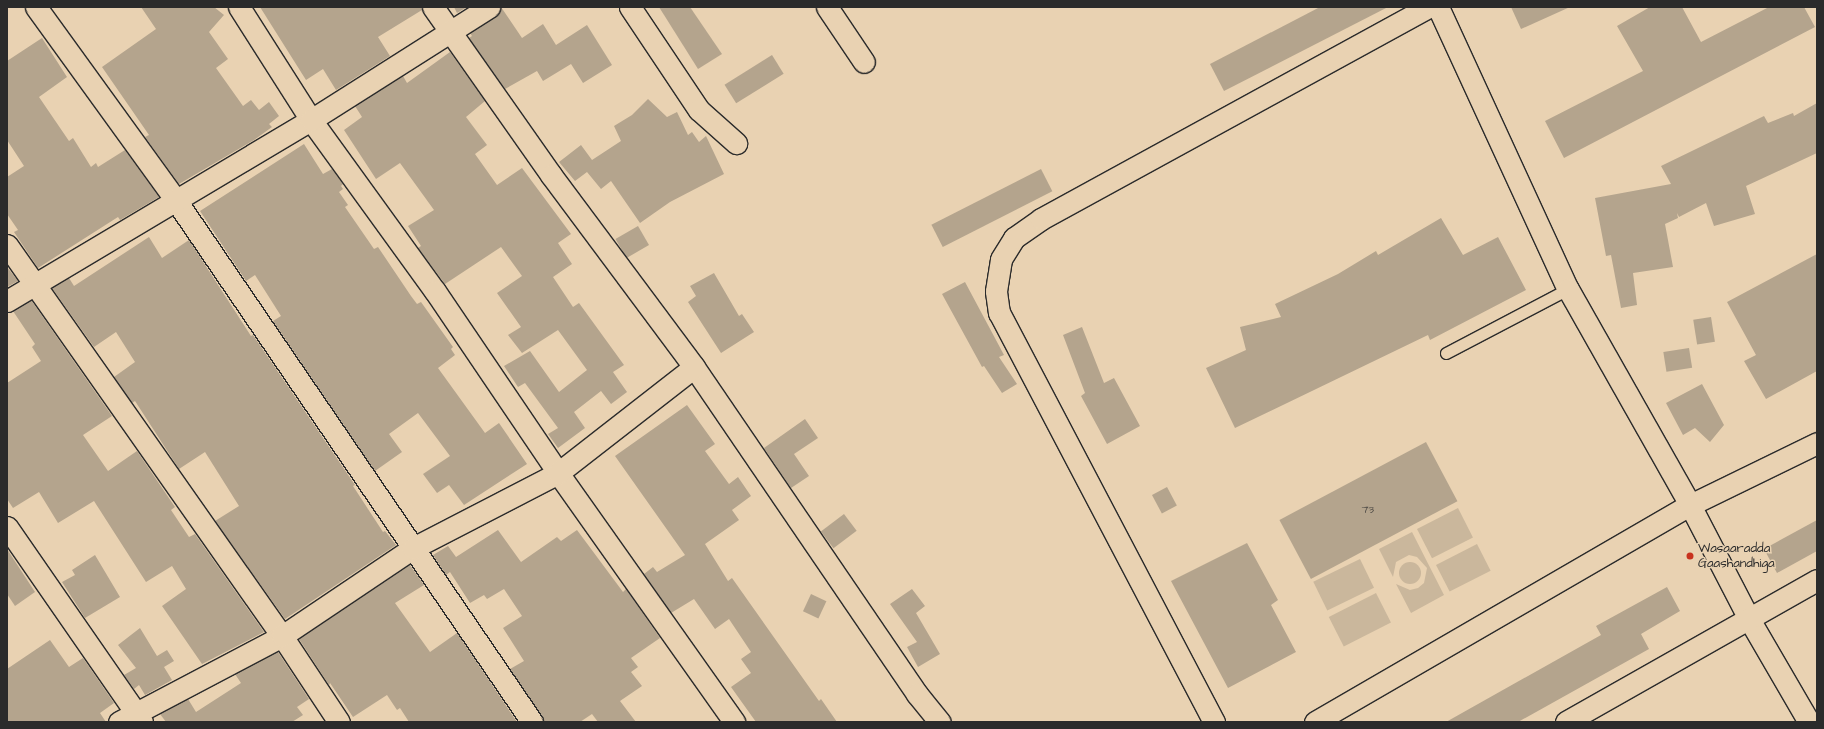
<!DOCTYPE html>
<html>
<head>
<meta charset="utf-8">
<style>
	body { margin:0 }
	#map { position:relative; width:1824px; height:729px; overflow:hidden; background:#e9d2b2; font-family:"Architects Daughter",sans-serif }
	div>[style] { position:absolute }
	.green>* { inset:0; background:#cab79c; transform-origin:0 0 }
	.round { border-radius:50% }
	.building>* { inset:0; background:#b4a48d; transform-origin:0 0 }
	.roads { filter:drop-shadow(1px 0 #2b2b2b) drop-shadow(-1px 0 #2b2b2b) drop-shadow(0 1px #2b2b2b) drop-shadow(0 -1px #2b2b2b) }
	.service>* { height:11px; margin:-5.5px; padding:0 5.5px; transform-origin:5.5px; border-radius:5.5px; background:#e9d2b2 }
	.minor>* { height:21px; margin:-10.5px; padding:0 10.5px; transform-origin:10.5px; border-radius:10.5px; background:#e9d2b2 }
	.dots>* { width:11px; height:11px; translate:-50% -50%; box-sizing:border-box; border:2px solid #e9d2b2; border-radius:50% }
	span { translate:-50% -50%; white-space:nowrap; text-align:center; line-height:1.15; -webkit-text-stroke:3px #e9d2b2; paint-order:stroke }
	.number-label { font-size:11px; color:#4d4944 }
	.number-label span { -webkit-text-stroke-width:0 }
	.poi-label { font-size:13px; color:#2b2b2b }
	.left { translate:0 -50%; text-align:left }
	.frame { position:absolute; inset:0; border:8px solid #2b2b2b; pointer-events:none }
</style>
</head>
<body>
<div id="map">
	<div class="green">
		<div style="left:1458px;top:508px;width:33px;height:46px;rotate:63deg"></div>
		<div style="clip-path:polygon(1412px 532px,1444px 595px,1411px 613px,1396px 584px,1410px 590px,1418px 588px,1424px 583px,1427px 568px,1417px 557px,1409px 555px,1396px 562px,1393px 577px,1379px 549px)"></div>
		<div style="left:1477px;top:544px;width:30px;height:46px;rotate:63deg"></div>
		<div style="left:1360px;top:559px;width:32px;height:52px;rotate:64deg"></div>
		<div class="round" style="left:1399px;top:562px;width:22px;height:22px"></div>
		<div style="left:1376px;top:593px;width:33px;height:53px;rotate:63deg"></div>
	</div>
	<div class="building">
		<div style="clip-path:polygon(141px 7px,214px 7px,224px 15px,209px 32px,228px 59px,216px 68px,243px 106px,251px 100px,259px 110px,269px 102px,279px 116px,269px 124px,272px 127px,254px 140px,179px 184px,145px 137px,149px 135px,102px 67px,156px 29px)"></div>
		<div style="clip-path:polygon(260px 7px,421px 7px,422px 10px,378px 37px,390px 56px,336px 90px,323px 69px,306px 80px)"></div>
		<div style="clip-path:polygon(454px 7px,467px 7px,457px 13px)"></div>
		<div style="clip-path:polygon(501px 7px,522px 38px,543px 24px,556px 45px,587px 25px,612px 65px,583px 83px,571px 64px,543px 81px,537px 71px,505px 89px,469px 38px,472px 36px,470px 33px,496px 17px)"></div>
		<div style="clip-path:polygon(659px 7px,690px 7px,722px 54px,698px 69px)"></div>
		<div style="clip-path:polygon(1320px 7px,1388px 7px,1224px 91px,1210px 64px)"></div>
		<div style="clip-path:polygon(1511px 7px,1570px 7px,1521px 29px)"></div>
		<div style="clip-path:polygon(1650px 7px,1682px 7px,1701px 42px,1769px 7px,1804px 7px,1815px 27px,1564px 158px,1545px 121px,1643px 71px,1617px 26px)"></div>
		<div style="clip-path:polygon(42px 38px,67px 77px,39px 97px,69px 141px,73px 138px,91px 167px,96px 163px,98px 167px,125px 150px,159px 197px,120px 220px,118px 217px,38px 268px,14px 232px,18px 230px,7px 214px,7px 177px,24px 166px,7px 140px,7px 61px)"></div>
		<div style="clip-path:polygon(450px 52px,485px 101px,466px 117px,487px 145px,475px 154px,497px 185px,522px 168px,571px 234px,558px 243px,572px 264px,553px 277px,573px 307px,579px 303px,624px 365px,613px 372px,627px 392px,611px 404px,601px 391px,574px 412px,585px 428px,558px 448px,548px 434px,558px 428px,525px 383px,518px 387px,504px 366px,530px 351px,559px 392px,587px 370px,558px 330px,522px 353px,508px 335px,521px 327px,497px 293px,522px 276px,501px 247px,445px 284px,418px 248px,421px 246px,408px 226px,434px 210px,400px 163px,376px 179px,344px 130px,362px 117px,355px 106px,403px 76px,407px 83px)"></div>
		<div style="left:772px;top:55px;width:22px;height:56px;rotate:58deg"></div>
		<div style="clip-path:polygon(648px 99px,667px 117px,677px 112px,688px 135px,692px 132px,699px 142px,706px 136px,724px 174px,670px 202px,640px 223px,611px 181px,601px 189px,587px 172px,575px 181px,559px 162px,581px 145px,592px 160px,621px 141px,614px 126px,632px 115px)"></div>
		<div style="clip-path:polygon(1817px 103px,1817px 153px,1746px 186px,1755px 214px,1714px 226px,1706px 203px,1679px 217px,1677px 213px,1678px 218px,1665px 224px,1673px 267px,1633px 273px,1637px 305px,1621px 308px,1611px 255px,1606px 256px,1595px 198px,1671px 184px,1661px 166px,1764px 116px,1768px 123px,1793px 113px,1794px 116px)"></div>
		<div style="clip-path:polygon(304px 144px,323px 174px,332px 169px,343px 184px,341px 186px,343px 189px,339px 192px,348px 205px,345px 207px,374px 249px,378px 247px,411px 296px,417px 304px,421px 302px,453px 347px,451px 349px,455px 355px,438px 368px,485px 433px,499px 423px,527px 464px,464px 505px,449px 485px,437px 493px,423px 474px,450px 456px,418px 413px,389px 434px,402px 452px,375px 471px,273px 321px,281px 316px,255px 275px,246px 281px,200px 211px)"></div>
		<div style="left:1041px;top:169px;width:25px;height:123px;rotate:63deg"></div>
		<div style="clip-path:polygon(1441px 218px,1463px 255px,1498px 237px,1526px 290px,1430px 340px,1428px 335px,1235px 428px,1206px 368px,1246px 350px,1240px 327px,1281px 317px,1275px 304px,1338px 274px,1376px 251px,1378px 255px)"></div>
		<div style="left:638px;top:226px;width:22px;height:26px;rotate:60deg"></div>
		<div style="clip-path:polygon(149px 237px,162px 258px,189px 240px,251px 336px,253px 335px,355px 485px,353px 486px,383px 532px,385px 531px,396px 545px,285px 619px,215px 521px,239px 506px,205px 452px,179px 469px,135px 401px,132px 403px,114px 377px,135px 362px,116px 332px,94px 347px,52px 288px,69px 278px,74px 286px)"></div>
		<div style="clip-path:polygon(1817px 254px,1817px 371px,1766px 399px,1744px 361px,1756px 355px,1727px 302px)"></div>
		<div style="clip-path:polygon(7px 267px,18px 281px,7px 287px)"></div>
		<div style="clip-path:polygon(714px 273px,739px 316px,742px 314px,754px 332px,721px 353px,688px 302px,696px 296px,690px 286px)"></div>
		<div style="clip-path:polygon(965px 282px,1004px 355px,999px 357px,1017px 384px,1002px 393px,984px 366px,982px 367px,942px 294px)"></div>
		<div style="clip-path:polygon(31px 300px,112px 416px,83px 435px,108px 471px,137px 451px,175px 507px,171px 510px,189px 537px,195px 534px,264px 632px,202px 664px,162px 606px,186px 589px,172px 566px,146px 582px,94px 501px,58px 523px,39px 492px,13px 508px,7px 499px,7px 383px,41px 361px,32px 347px,35px 344px,13px 311px)"></div>
		<div style="left:1711px;top:317px;width:25px;height:18px;rotate:81deg"></div>
		<div style="clip-path:polygon(1082px 327px,1104px 383px,1114px 378px,1140px 426px,1107px 444px,1081px 396px,1085px 393px,1063px 335px)"></div>
		<div style="left:1689px;top:348px;width:20px;height:26px;rotate:81deg"></div>
		<div style="clip-path:polygon(1702px 384px,1724px 425px,1710px 442px,1695px 428px,1683px 435px,1666px 403px)"></div>
		<div style="clip-path:polygon(687px 405px,715px 444px,705px 451px,729px 484px,738px 477px,751px 496px,732px 510px,739px 520px,705px 544px,728px 581px,732px 578px,819px 701px,821px 699px,837px 722px,756px 722px,731px 687px,751px 673px,741px 659px,751px 652px,729px 619px,715px 629px,694px 599px,671px 613px,644px 574px,653px 567px,657px 572px,685px 555px,615px 456px)"></div>
		<div style="clip-path:polygon(805px 419px,818px 438px,794px 454px,809px 476px,791px 488px,764px 448px)"></div>
		<div style="left:1426px;top:442px;width:67px;height:166px;rotate:62deg"></div>
		<div style="left:1167px;top:487px;width:21px;height:17px;rotate:62deg"></div>
		<div style="left:844px;top:514px;width:21px;height:29px;rotate:53deg"></div>
		<div style="clip-path:polygon(1817px 520px,1817px 551px,1777px 573px,1764px 549px)"></div>
		<div style="clip-path:polygon(498px 530px,521px 562px,557px 537px,561px 541px,577px 530px,623px 592px,626px 589px,660px 638px,631px 658px,638px 667px,631px 672px,642px 686px,620px 701px,636px 722px,598px 722px,592px 714px,580px 722px,544px 722px,510px 669px,524px 661px,503px 628px,522px 616px,504px 589px,487px 599px,484px 595px,470px 603px,450px 572px,446px 575px,433px 555px,448px 546px,456px 557px)"></div>
		<div style="clip-path:polygon(1247px 543px,1278px 600px,1271px 605px,1296px 652px,1228px 688px,1171px 581px)"></div>
		<div style="clip-path:polygon(7px 549px,35px 592px,15px 606px,7px 594px)"></div>
		<div style="clip-path:polygon(95px 555px,120px 597px,85px 618px,62px 582px,75px 575px,72px 570px)"></div>
		<div style="clip-path:polygon(410px 565px,424px 585px,395px 603px,430px 652px,457px 633px,517px 722px,409px 722px,400px 708px,397px 710px,387px 695px,353px 717px,330px 683px,329px 685px,299px 639px)"></div>
		<div style="clip-path:polygon(1667px 587px,1680px 611px,1641px 634px,1649px 649px,1518px 722px,1446px 722px,1601px 635px,1596px 626px)"></div>
		<div style="clip-path:polygon(912px 589px,925px 606px,916px 613px,940px 654px,918px 667px,907px 647px,917px 642px,890px 604px)"></div>
		<div style="left:811px;top:594px;width:17px;height:19px;rotate:25deg"></div>
		<div style="clip-path:polygon(140px 628px,157px 656px,167px 650px,174px 661px,164px 667px,172px 680px,145px 695px,139px 685px,134px 689px,124px 675px,136px 668px,118px 645px)"></div>
		<div style="clip-path:polygon(50px 640px,69px 667px,83px 658px,114px 703px,100px 713px,106px 722px,7px 722px,7px 669px)"></div>
		<div style="clip-path:polygon(278px 652px,309px 699px,297px 707px,303px 715px,292px 722px,166px 722px,160px 714px,188px 699px,196px 712px,241px 683px,235px 674px)"></div>
	</div>
	<div class="roads">
		<div class="service">
			<div style="left:1446px;top:353px;width:138px;rotate:-27.7deg"></div>
		</div>
		<div class="minor">
			<div style="left:36px;top:7px;width:237px;rotate:54.1deg"></div>
			<div style="left:175px;top:199px;width:633px;rotate:55.68deg"></div>
			<div style="left:239px;top:7px;width:134px;rotate:57.5deg"></div>
			<div style="left:311px;top:120px;width:211px;rotate:54.1deg"></div>
			<div style="left:435px;top:291px;width:220px;rotate:55.9deg"></div>
			<div style="left:558px;top:473px;width:305px;rotate:54.7deg"></div>
			<div style="left:433px;top:7px;width:205px;rotate:54.9deg"></div>
			<div style="left:551px;top:175px;width:239px;rotate:53.3deg"></div>
			<div style="left:694px;top:367px;width:396px;rotate:55.7deg"></div>
			<div style="left:917px;top:694px;width:36px;rotate:51deg"></div>
			<div style="left:630px;top:7px;width:124px;rotate:56.2deg"></div>
			<div style="left:699px;top:110px;width:50px;rotate:41.7deg"></div>
			<div style="left:827px;top:7px;width:66px;rotate:56.1deg"></div>
			<div style="left:1438px;top:7px;width:311px;rotate:65.3deg"></div>
			<div style="left:1568px;top:289px;width:248px;rotate:60.5deg"></div>
			<div style="left:1690px;top:505px;width:141px;rotate:-26deg"></div>
			<div style="left:7px;top:245px;width:478px;rotate:54.9deg"></div>
			<div style="left:282px;top:636px;width:103px;rotate:56.5deg"></div>
			<div style="left:7px;top:301px;width:354px;rotate:-30.8deg"></div>
			<div style="left:311px;top:120px;width:211px;rotate:-32.4deg"></div>
			<div style="left:7px;top:527px;width:237px;rotate:55.3deg"></div>
			<div style="left:119px;top:722px;width:184px;rotate:-27.8deg"></div>
			<div style="left:282px;top:636px;width:158px;rotate:-33.9deg"></div>
			<div style="left:413px;top:548px;width:163px;rotate:-27.3deg"></div>
			<div style="left:558px;top:473px;width:172px;rotate:-37.9deg"></div>
			<div style="left:1214px;top:722px;width:462px;rotate:-117.7deg"></div>
			<div style="left:999px;top:313px;width:22px;rotate:-98deg"></div>
			<div style="left:996px;top:291px;width:32px;rotate:-81deg"></div>
			<div style="left:1001px;top:259px;width:25px;rotate:-58deg"></div>
			<div style="left:1014px;top:238px;width:33px;rotate:-35deg"></div>
			<div style="left:1041px;top:219px;width:442px;rotate:-28.7deg"></div>
			<div style="left:1315px;top:722px;width:433px;rotate:-30.1deg"></div>
			<div style="left:1690px;top:505px;width:128px;rotate:62.6deg"></div>
			<div style="left:1749px;top:619px;width:119px;rotate:59.8deg"></div>
			<div style="left:1566px;top:722px;width:288px;rotate:-29.5deg"></div>
		</div>
	</div>
	<div class="dots">
		<div style="left:1690px;top:556px;background:#c8321e"></div>
	</div>
	<div class="number-label">
		<span style="left:1368px;top:510px">73</span>
	</div>
	<div class="poi-label">
		<span class="left" style="left:1698px;top:556px">Wasaaradda<br>Gaashandhiga</span>
	</div>
	<div class="frame"></div>
</div>
</body>
</html>
